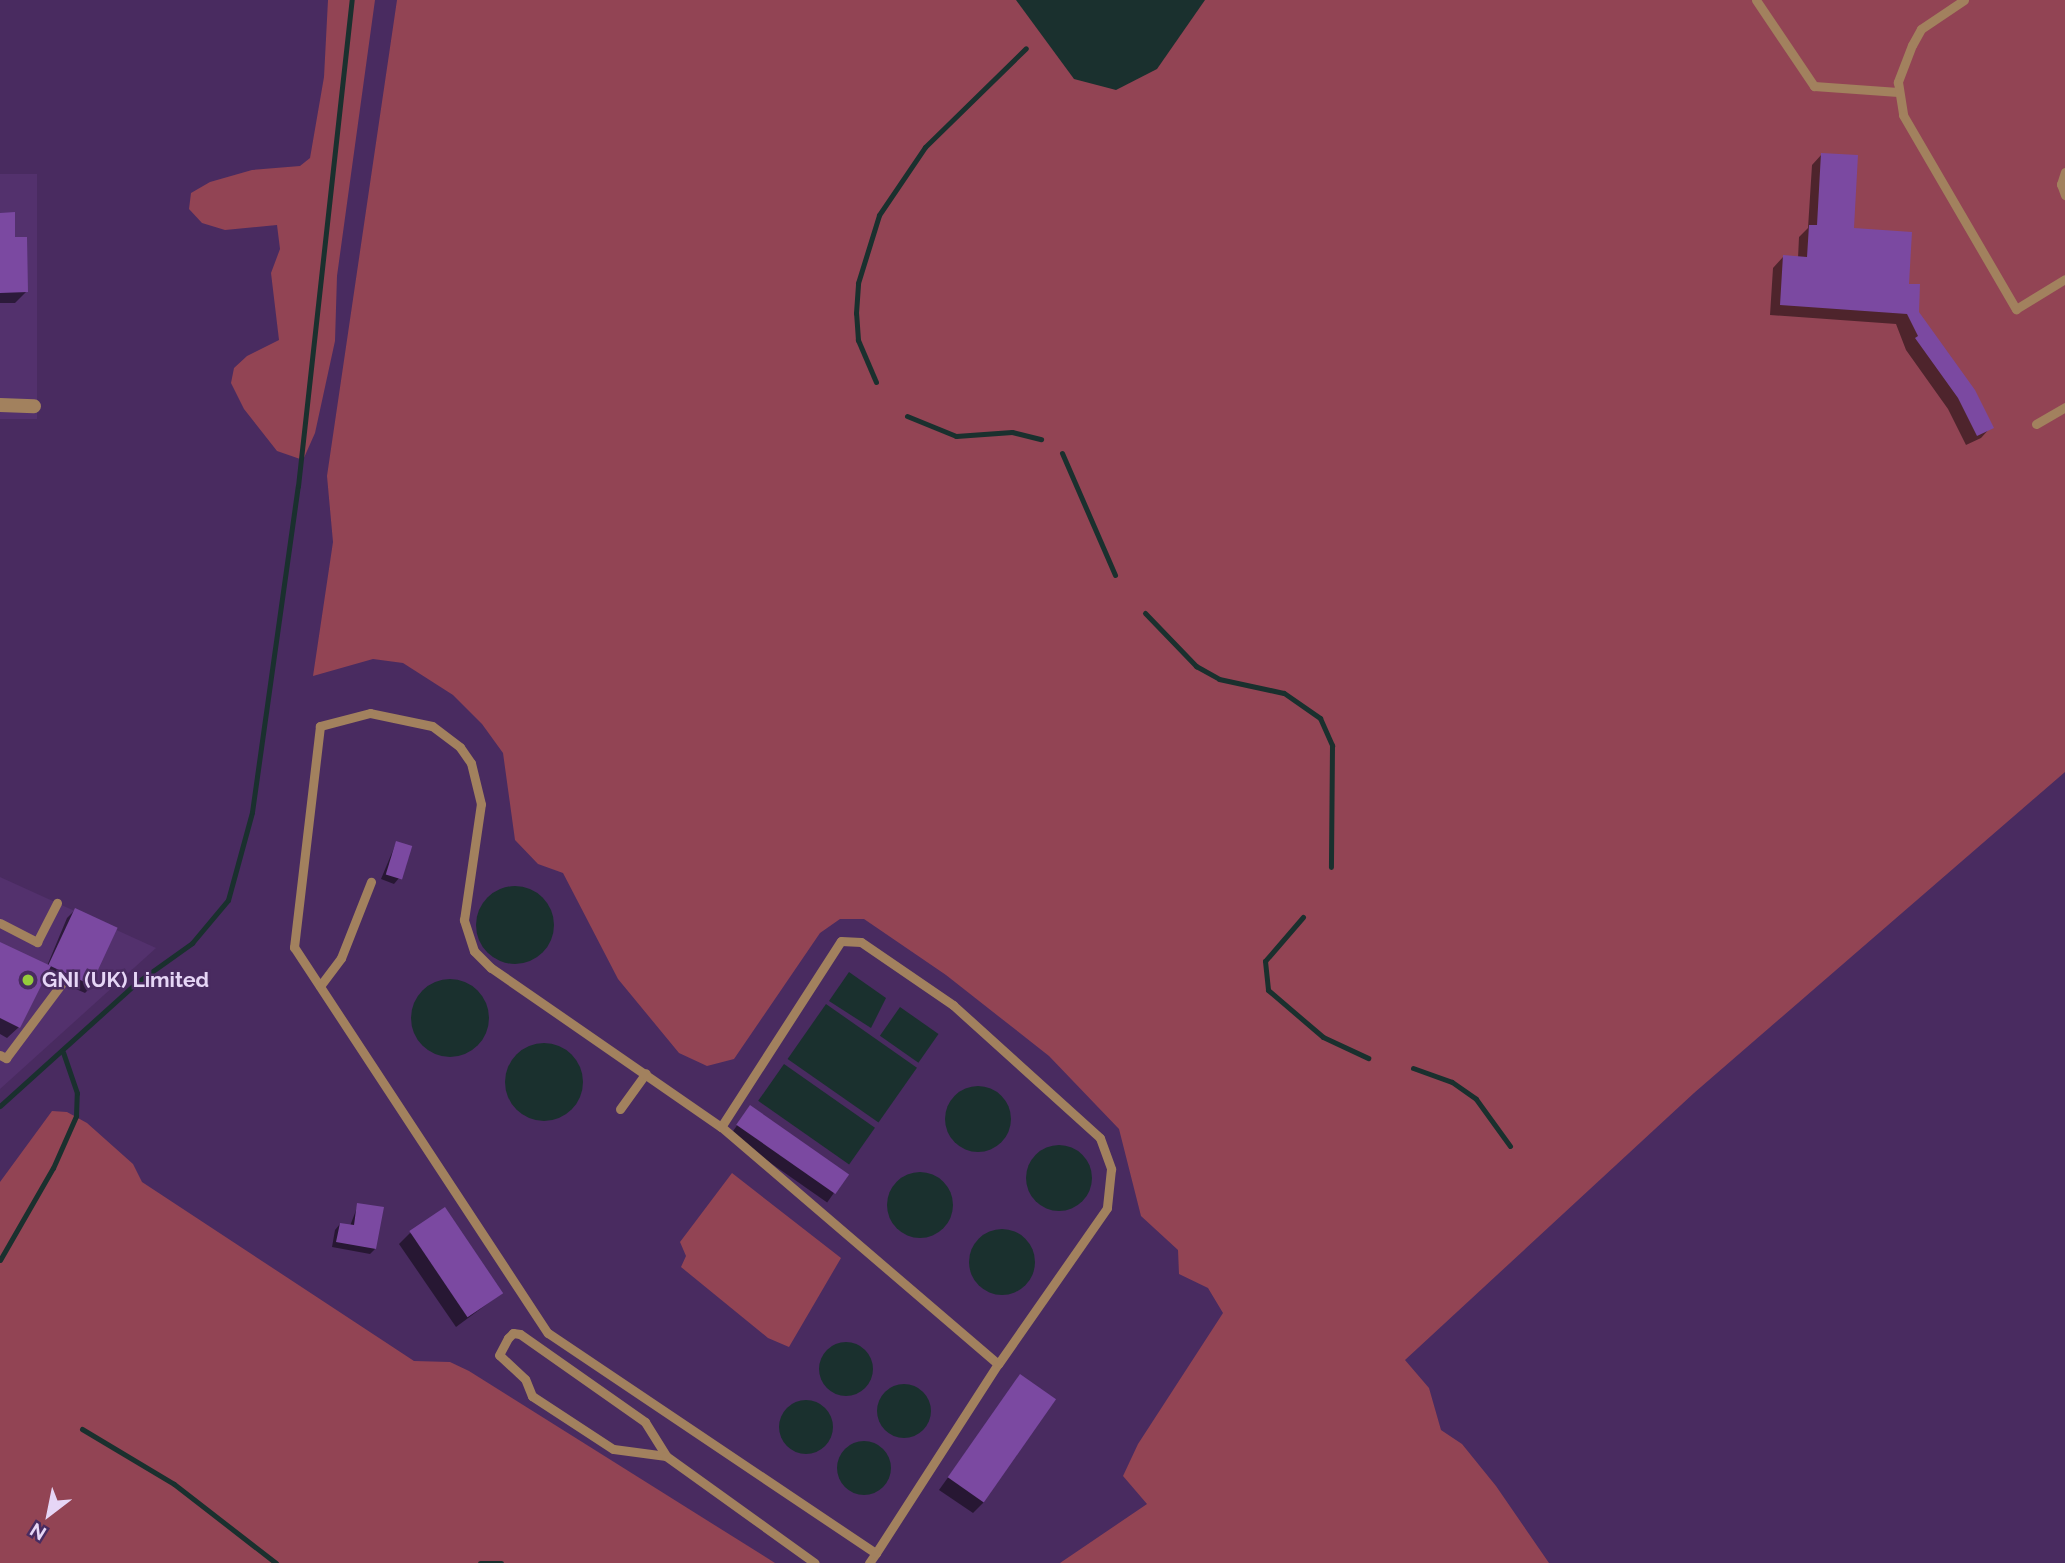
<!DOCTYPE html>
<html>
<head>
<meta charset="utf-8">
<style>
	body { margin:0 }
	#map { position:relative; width:2065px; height:1563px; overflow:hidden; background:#492b60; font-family:Raleway,sans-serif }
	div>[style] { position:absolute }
	.built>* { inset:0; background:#53316d; transform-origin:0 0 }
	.green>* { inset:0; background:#924454 }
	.water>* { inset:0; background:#1a302e; transform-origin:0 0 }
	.round { border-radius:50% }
	.shadow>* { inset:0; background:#0007; transform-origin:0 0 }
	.stream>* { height:5px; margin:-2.5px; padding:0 2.5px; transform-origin:2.5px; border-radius:2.5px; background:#1a302e }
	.building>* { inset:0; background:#7b49a1; transform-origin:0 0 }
	.lane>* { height:9px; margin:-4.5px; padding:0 4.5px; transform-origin:4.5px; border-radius:4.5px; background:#a2815e }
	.street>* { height:14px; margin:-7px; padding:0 7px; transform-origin:7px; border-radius:7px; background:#a2815e }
	.dots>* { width:19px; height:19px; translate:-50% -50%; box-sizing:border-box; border:4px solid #492b60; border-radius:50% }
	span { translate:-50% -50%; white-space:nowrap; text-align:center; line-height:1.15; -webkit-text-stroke:5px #492b60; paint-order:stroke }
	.poi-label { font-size:21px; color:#e6d6f6; font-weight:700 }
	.left { translate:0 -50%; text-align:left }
	.north { position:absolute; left:14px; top:1479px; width:70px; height:70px; -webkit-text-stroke:5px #492b60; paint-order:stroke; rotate:212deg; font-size:19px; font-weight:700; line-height:28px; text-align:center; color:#e6d6f6 }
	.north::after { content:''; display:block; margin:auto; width:24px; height:32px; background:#e6d6f6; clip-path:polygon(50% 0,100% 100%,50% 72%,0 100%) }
</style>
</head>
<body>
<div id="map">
	<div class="built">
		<div style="left:37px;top:174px;width:245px;height:37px;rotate:90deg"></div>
		<div style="clip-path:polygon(0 877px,156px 948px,0 1089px)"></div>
	</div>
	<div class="green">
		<div style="clip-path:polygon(328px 0,375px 0,337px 276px,335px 341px,315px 433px,303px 460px,277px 451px,244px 409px,231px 383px,234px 368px,247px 356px,279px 340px,271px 273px,280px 249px,277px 225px,225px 230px,202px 223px,189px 209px,191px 193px,210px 182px,252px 170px,300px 166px,310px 158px,324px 77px)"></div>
		<div style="clip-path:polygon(397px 0,2065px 0,2065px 772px,1694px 1093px,1405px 1360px,1429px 1388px,1441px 1430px,1462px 1444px,1496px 1486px,1549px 1563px,1060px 1563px,1147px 1504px,1123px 1476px,1138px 1444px,1223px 1313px,1208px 1288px,1179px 1274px,1178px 1250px,1141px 1216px,1119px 1129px,1049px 1056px,946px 975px,864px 919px,840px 919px,820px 933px,734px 1059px,707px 1066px,679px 1053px,618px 979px,563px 873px,538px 864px,515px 840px,503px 753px,482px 724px,453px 695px,403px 663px,373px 659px,313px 676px,333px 542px,327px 476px)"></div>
		<div style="clip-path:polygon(52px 1111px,67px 1112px,87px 1123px,133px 1164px,142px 1182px,414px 1361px,450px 1362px,469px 1371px,775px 1563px,0 1563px,0 1182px)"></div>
		<div style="clip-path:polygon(732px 1173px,841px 1258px,789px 1347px,768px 1338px,681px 1267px,686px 1256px,680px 1242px)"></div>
	</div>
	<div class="water">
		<div style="clip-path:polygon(1016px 0,1205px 0,1157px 69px,1116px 90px,1074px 79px)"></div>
		<div class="round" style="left:476px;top:886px;width:78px;height:78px"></div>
		<div style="clip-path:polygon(849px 972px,886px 998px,871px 1028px,829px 1001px)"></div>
		<div class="round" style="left:411px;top:979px;width:78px;height:78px"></div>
		<div style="left:826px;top:1004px;width:111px;height:67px;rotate:35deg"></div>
		<div style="left:900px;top:1007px;width:47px;height:35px;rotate:35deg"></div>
		<div class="round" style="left:505px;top:1043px;width:78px;height:78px"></div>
		<div style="left:784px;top:1064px;width:111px;height:45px;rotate:35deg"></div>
		<div class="round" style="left:945px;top:1086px;width:66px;height:66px"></div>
		<div class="round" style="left:1026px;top:1145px;width:66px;height:66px"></div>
		<div class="round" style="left:887px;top:1172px;width:66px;height:66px"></div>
		<div class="round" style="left:969px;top:1229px;width:66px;height:66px"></div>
		<div class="round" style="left:819px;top:1342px;width:54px;height:54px"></div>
		<div class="round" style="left:877px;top:1384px;width:54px;height:54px"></div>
		<div class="round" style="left:779px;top:1400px;width:54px;height:54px"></div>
		<div class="round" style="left:837px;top:1441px;width:54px;height:54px"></div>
	</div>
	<div class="shadow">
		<div style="clip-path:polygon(1822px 154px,1852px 229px,1907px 285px,1917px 312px,1991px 427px,1981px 438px,1966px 445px,1948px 409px,1906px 350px,1896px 324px,1770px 315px,1773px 268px,1783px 257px,1798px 258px,1799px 237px,1808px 228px,1812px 165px)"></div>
		<div style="clip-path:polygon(0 214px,13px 239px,26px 292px,15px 303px,0 303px)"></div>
		<div style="clip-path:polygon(396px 843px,399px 878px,394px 884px,381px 879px)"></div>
		<div style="clip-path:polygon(75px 910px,93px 985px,85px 993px,44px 975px,19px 1027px,7px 1038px,0 1034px,0 944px,47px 966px,67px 918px)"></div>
		<div style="left:750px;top:1107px;width:118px;height:34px;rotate:35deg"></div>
		<div style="clip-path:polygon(358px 1205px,375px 1249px,370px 1254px,332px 1247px,335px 1230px,340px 1224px,350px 1226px)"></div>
		<div style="clip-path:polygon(410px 1233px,502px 1293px,456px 1327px,399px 1244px)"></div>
		<div style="clip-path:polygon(1020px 1377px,984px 1502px,973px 1513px,939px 1490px)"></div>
	</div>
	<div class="stream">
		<div style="left:876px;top:382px;width:46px;rotate:-113.2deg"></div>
		<div style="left:858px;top:340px;width:27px;rotate:-94deg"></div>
		<div style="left:856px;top:313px;width:30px;rotate:-86deg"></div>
		<div style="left:858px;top:283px;width:71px;rotate:-72.8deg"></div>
		<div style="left:879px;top:215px;width:82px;rotate:-55.9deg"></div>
		<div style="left:925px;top:147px;width:141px;rotate:-44.4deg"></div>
		<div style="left:907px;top:416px;width:53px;rotate:22.2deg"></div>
		<div style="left:956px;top:436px;width:56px;rotate:-4.1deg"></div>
		<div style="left:1012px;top:432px;width:30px;rotate:14deg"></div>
		<div style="left:1062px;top:453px;width:133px;rotate:66.5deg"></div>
		<div style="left:1145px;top:613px;width:74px;rotate:46.1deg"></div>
		<div style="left:1196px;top:666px;width:26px;rotate:29deg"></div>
		<div style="left:1219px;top:679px;width:66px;rotate:12.2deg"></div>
		<div style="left:1284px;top:693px;width:44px;rotate:34.8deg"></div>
		<div style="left:1320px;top:718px;width:30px;rotate:66deg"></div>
		<div style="left:1332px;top:745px;width:122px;rotate:90.5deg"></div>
		<div style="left:1303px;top:917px;width:58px;rotate:130.8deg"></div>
		<div style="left:1265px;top:961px;width:29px;rotate:84deg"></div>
		<div style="left:1268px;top:990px;width:72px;rotate:40.5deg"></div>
		<div style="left:1323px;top:1037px;width:50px;rotate:25deg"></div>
		<div style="left:1413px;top:1068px;width:41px;rotate:19.7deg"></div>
		<div style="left:1452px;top:1082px;width:29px;rotate:35deg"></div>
		<div style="left:1476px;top:1099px;width:58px;rotate:54.1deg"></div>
		<div style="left:0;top:1106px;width:183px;rotate:-42.1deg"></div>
		<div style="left:136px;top:983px;width:69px;rotate:-35.5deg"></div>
		<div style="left:192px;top:943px;width:56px;rotate:-50.1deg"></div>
		<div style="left:228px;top:900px;width:91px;rotate:-74.7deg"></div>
		<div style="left:252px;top:812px;width:329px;rotate:-82deg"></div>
		<div style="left:298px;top:486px;width:489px;rotate:-83.7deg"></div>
		<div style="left:0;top:1260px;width:106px;rotate:-60.1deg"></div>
		<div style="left:53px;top:1168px;width:57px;rotate:-66.1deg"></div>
		<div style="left:76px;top:1116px;width:23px;rotate:-88deg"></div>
		<div style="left:77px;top:1093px;width:43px;rotate:-108.9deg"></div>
		<div style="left:82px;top:1429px;width:107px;rotate:30.9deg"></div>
		<div style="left:174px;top:1484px;width:129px;rotate:37.8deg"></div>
		<div style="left:480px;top:1563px;width:21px"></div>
	</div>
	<div class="building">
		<div style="clip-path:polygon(1821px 153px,1858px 155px,1854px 228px,1912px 232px,1909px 284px,1920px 284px,1919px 312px,1975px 390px,1994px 428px,1977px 436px,1958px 398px,1915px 338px,1918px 336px,1907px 314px,1780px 305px,1783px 255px,1807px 257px,1809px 225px,1817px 225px)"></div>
		<div style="clip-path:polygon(15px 212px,15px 237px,27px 237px,28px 292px,0 293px,0 213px)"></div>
		<div style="left:396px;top:841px;width:17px;height:35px;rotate:17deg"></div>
		<div style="left:75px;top:908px;width:47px;height:63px;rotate:25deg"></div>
		<div style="clip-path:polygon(0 942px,51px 966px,20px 1028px,0 1018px)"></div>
		<div style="left:750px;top:1105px;width:121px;height:24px;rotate:35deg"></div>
		<div style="clip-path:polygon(357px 1203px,384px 1207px,376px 1249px,336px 1242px,340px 1223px,354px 1225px)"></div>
		<div style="left:445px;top:1207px;width:104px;height:43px;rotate:56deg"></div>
		<div style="left:1020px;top:1374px;width:44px;height:126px;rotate:35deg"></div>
	</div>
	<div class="lane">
		<div style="left:1756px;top:0;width:104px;rotate:56deg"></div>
		<div style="left:1814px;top:86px;width:84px;rotate:4.1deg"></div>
		<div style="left:1964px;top:0;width:52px;rotate:146deg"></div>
		<div style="left:1921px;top:29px;width:18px;rotate:119deg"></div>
		<div style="left:1912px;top:45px;width:40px;rotate:111deg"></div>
		<div style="left:1898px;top:82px;width:33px;rotate:81deg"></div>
		<div style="left:1903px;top:115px;width:225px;rotate:59.8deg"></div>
		<div style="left:2016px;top:309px;width:57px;rotate:-31.5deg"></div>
		<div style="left:2065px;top:172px;width:13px;rotate:108deg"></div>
		<div style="left:2061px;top:184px;width:12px;rotate:70deg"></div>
		<div style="left:2036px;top:424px;width:34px;rotate:-30deg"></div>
		<div style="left:0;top:923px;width:42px;rotate:27.2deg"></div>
		<div style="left:37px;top:942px;width:44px;rotate:-62.9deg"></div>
		<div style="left:320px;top:986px;width:35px;rotate:-53deg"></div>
		<div style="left:341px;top:958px;width:82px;rotate:-68.5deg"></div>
		<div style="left:0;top:1055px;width:7px;rotate:27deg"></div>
		<div style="left:6px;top:1058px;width:99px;rotate:-53.2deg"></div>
		<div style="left:620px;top:1109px;width:44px;rotate:-54.2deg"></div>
		<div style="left:721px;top:1127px;width:221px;rotate:-57.2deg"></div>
		<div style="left:841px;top:941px;width:20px;rotate:3deg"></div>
		<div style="left:861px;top:942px;width:112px;rotate:34.4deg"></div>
		<div style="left:953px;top:1005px;width:198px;rotate:42.1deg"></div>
		<div style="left:1100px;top:1138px;width:33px;rotate:70deg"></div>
		<div style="left:1111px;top:1169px;width:39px;rotate:96deg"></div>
		<div style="left:1107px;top:1208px;width:190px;rotate:124.9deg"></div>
		<div style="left:666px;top:1456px;width:53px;rotate:-172.5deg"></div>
		<div style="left:613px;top:1449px;width:97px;rotate:-146.8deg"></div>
		<div style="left:532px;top:1396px;width:18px;rotate:-112deg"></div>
		<div style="left:525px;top:1379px;width:35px;rotate:-137deg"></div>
		<div style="left:499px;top:1355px;width:19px;rotate:-62deg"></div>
		<div style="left:508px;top:1338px;width:7px;rotate:-45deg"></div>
		<div style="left:513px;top:1333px;width:7px;rotate:8deg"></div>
		<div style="left:520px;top:1334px;width:153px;rotate:35.1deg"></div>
		<div style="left:645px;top:1422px;width:40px;rotate:58deg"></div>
		<div style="left:666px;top:1456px;width:183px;rotate:35.7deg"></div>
		<div style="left:869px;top:1563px;width:12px;rotate:-55deg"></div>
		<div style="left:876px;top:1553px;width:225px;rotate:-57.2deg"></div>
		<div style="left:998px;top:1364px;width:365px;rotate:-139.4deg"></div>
		<div style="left:721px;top:1127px;width:280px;rotate:-145.3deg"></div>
		<div style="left:491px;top:968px;width:24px;rotate:-135deg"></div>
		<div style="left:474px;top:951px;width:33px;rotate:-108deg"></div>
		<div style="left:464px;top:920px;width:117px;rotate:-81.7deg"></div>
		<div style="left:481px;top:804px;width:42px;rotate:-103.7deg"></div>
		<div style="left:471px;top:763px;width:19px;rotate:-125deg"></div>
		<div style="left:460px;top:747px;width:35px;rotate:-143deg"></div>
		<div style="left:432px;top:726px;width:63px;rotate:-168.2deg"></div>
		<div style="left:370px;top:713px;width:52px;rotate:165.4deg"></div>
		<div style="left:320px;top:726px;width:223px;rotate:96.7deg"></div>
		<div style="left:294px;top:947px;width:462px;rotate:56.7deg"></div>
		<div style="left:548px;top:1333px;width:395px;rotate:33.9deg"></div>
	</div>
	<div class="street">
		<div style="left:0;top:405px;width:34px;rotate:2deg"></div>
	</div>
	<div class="dots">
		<div style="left:28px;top:980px;background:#95cc3b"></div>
	</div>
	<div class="poi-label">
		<span class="left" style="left:42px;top:980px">GNI (UK) Limited</span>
	</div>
	<div class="north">N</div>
</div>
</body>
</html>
